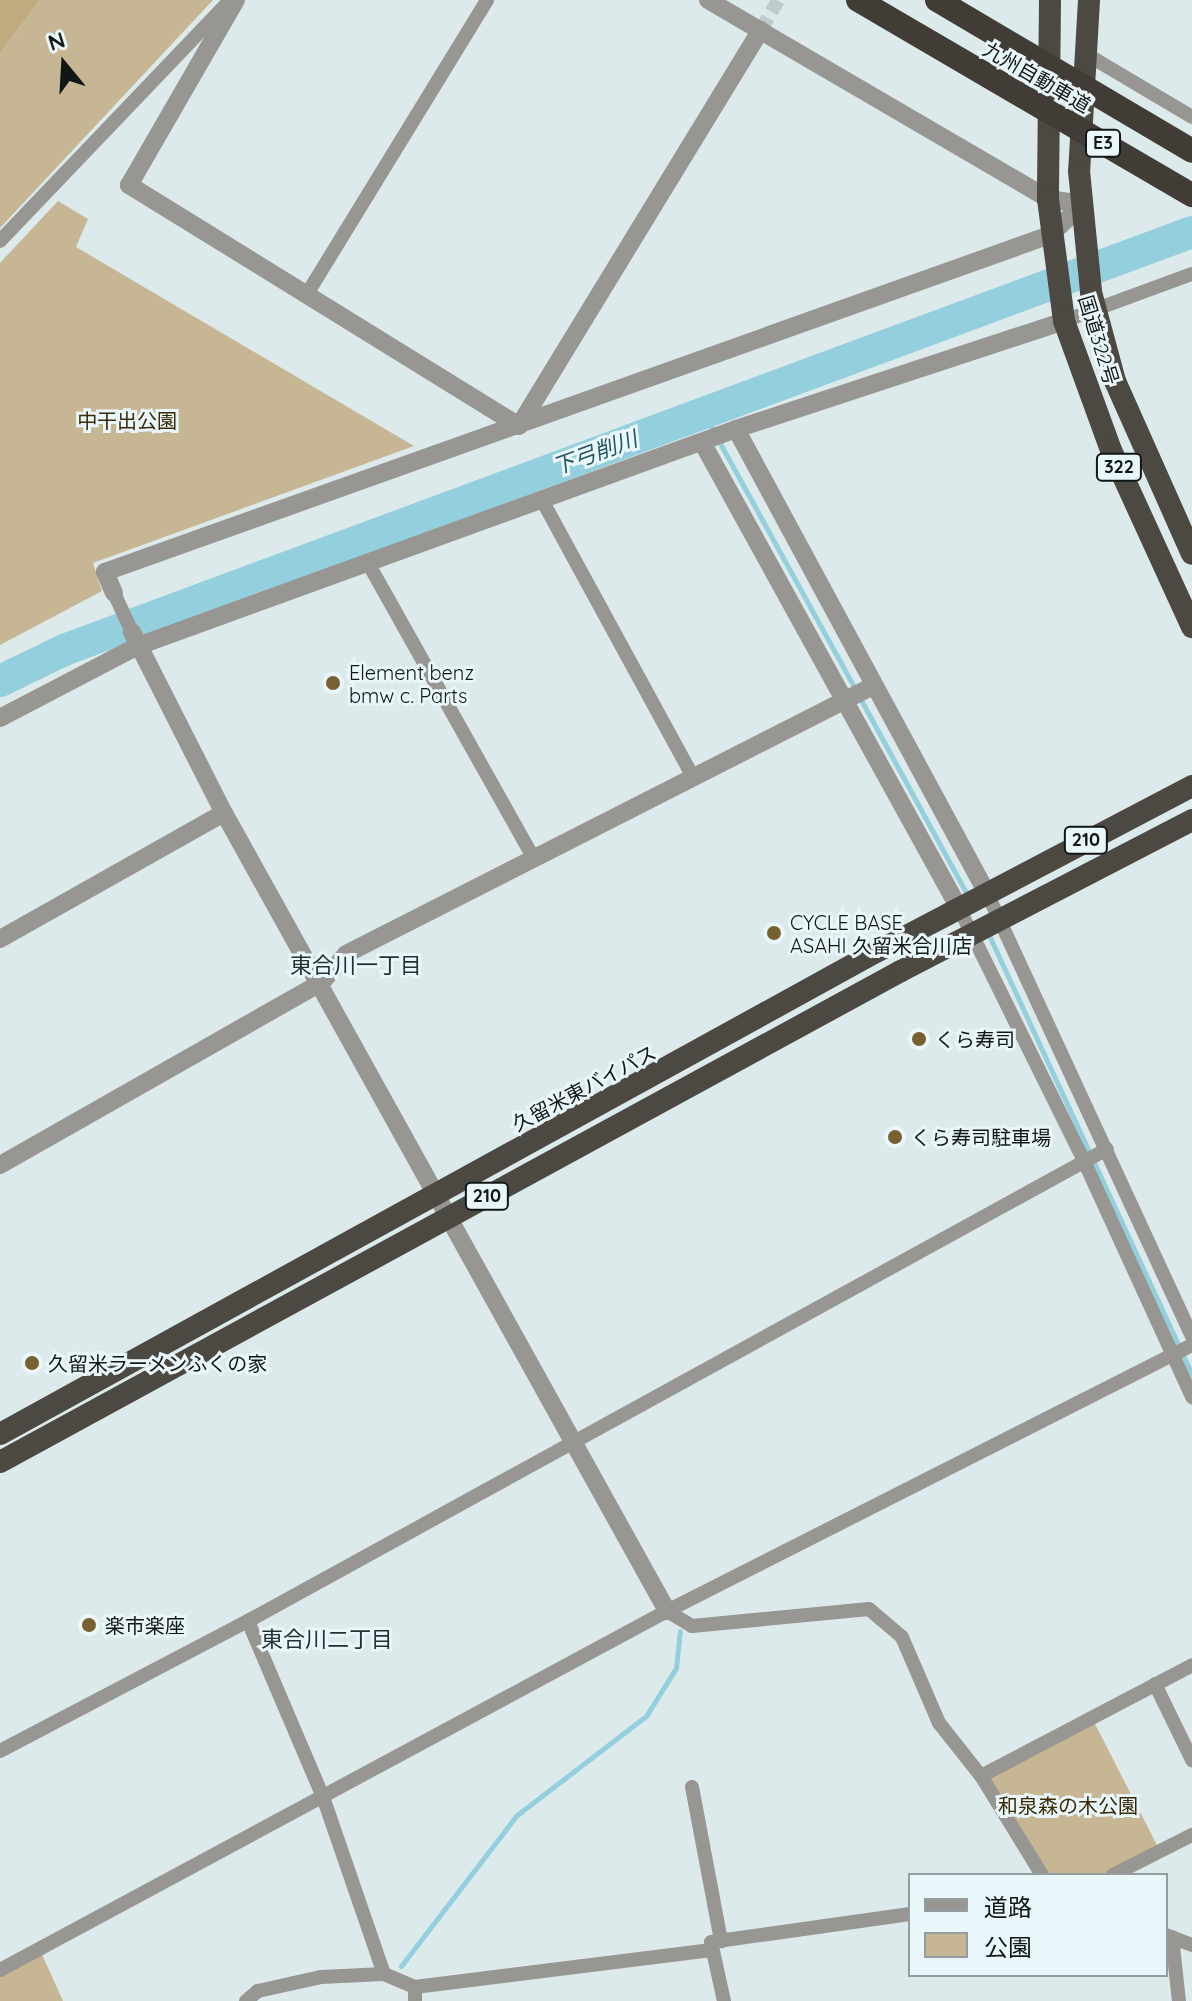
<!DOCTYPE html>
<html>
<head>
<meta charset="utf-8">
<style>
	body { margin:0 }
	#map { position:relative; width:1192px; height:2001px; overflow:hidden; background:#ddeaec; font-family:Quicksand,"Noto Sans JP",sans-serif }
	div>[style] { position:absolute }
	.green>* { inset:0; background:#c7b694 }
	.forest>* { inset:0; background:#c0aa7f }
	.stream>* { height:5px; margin:-2.5px; padding:0 2.5px; transform-origin:2.5px; border-radius:2.5px; background:#93cfdc }
	.river>* { height:32px; margin:-16px; padding:0 16px; transform-origin:16px; border-radius:16px; background:#93cfdc }
	.minor-tunnel>* { height:14px; margin-top:-7px; transform-origin:0; background:repeating-linear-gradient(90deg,#becacc 0 14px,transparent 0 21px) }
	.minor>* { height:14px; margin:-7px; padding:0 7px; transform-origin:7px; border-radius:7px; background:#989692 }
	.tertiary>* { height:18px; margin:-9px; padding:0 9px; transform-origin:9px; border-radius:9px; background:#989692 }
	.trunk>* { height:22px; margin:-11px; padding:0 11px; transform-origin:11px; border-radius:11px; background:#4c4842 }
	.motorway>* { height:24px; margin:-12px; padding:0 12px; transform-origin:12px; border-radius:12px; background:#413d36 }
	.dots>* { width:22px; height:22px; translate:-50% -50%; box-sizing:border-box; border:4px solid #eaf7fa; border-radius:50% }
	span { translate:-50% -50%; white-space:nowrap; text-align:center; line-height:1.15; -webkit-text-stroke:6px #eaf7fa; paint-order:stroke }
	.shield-label span { padding:2px 6px; background:#eaf7fa; border:2px solid; border-radius:6px; -webkit-text-stroke-width:0 }
	.shield-label { font-size:18px; color:#111617; font-weight:700 }
	.street-label { font-size:20px; color:#111617 }
	.park-label { font-size:20px; color:#3a2a05 }
	.poi-label { font-size:20px; color:#111617 }
	.left { translate:0 -50%; text-align:left }
	.water-label { font-size:22px; color:#235660; font-style:italic }
	.neighbourhood-label { font-size:22px; color:#253032 }
	.legend { position:absolute; left:908px; top:1873px; width:260px; height:104px; box-sizing:border-box; background:#eaf7fa; border:2px solid #939d9f; margin:0; padding:10px 14px; list-style:none; font-size:24px; color:#111617 }
	.legend li { display:flex; align-items:center; gap:16px; height:40px }
	.legend b { width:40px; border:2px solid #939d9f }
	.north { position:absolute; left:24px; top:24px; width:80px; height:80px; -webkit-text-stroke:6px #eaf7fa; paint-order:stroke; rotate:342deg; font-size:22px; font-weight:700; line-height:32px; text-align:center; color:#111617 }
	.north::after { content:''; display:block; margin:auto; width:28px; height:36px; background:#111617; clip-path:polygon(50% 0,100% 100%,50% 72%,0 100%) }
</style>
</head>
<body>
<div id="map">
	<div class="green">
		<div style="clip-path:polygon(40px 0,213px 0,0 228px,0 54px)"></div>
		<div style="clip-path:polygon(58px 201px,88px 219px,76px 247px,414px 446px,93px 563px,102px 591px,0 645px,0 263px)"></div>
		<div style="clip-path:polygon(1092px 1718px,1160px 1851px,1113px 1875px,1042px 1875px,981px 1776px)"></div>
		<div style="clip-path:polygon(40px 1950px,63px 2001px,0 2001px,0 1970px)"></div>
	</div>
	<div class="forest">
		<div style="clip-path:polygon(0 0,40px 0,0 54px)"></div>
	</div>
	<div class="stream">
		<div style="left:704px;top:414px;width:314px;rotate:61.2deg"></div>
		<div style="left:860px;top:698px;width:226px;rotate:61.4deg"></div>
		<div style="left:988px;top:933px;width:487px;rotate:65.2deg"></div>
		<div style="left:401px;top:1966px;width:190px;rotate:-52.5deg"></div>
		<div style="left:517px;top:1815px;width:163px;rotate:-37.5deg"></div>
		<div style="left:646px;top:1716px;width:57px;rotate:-58deg"></div>
		<div style="left:676px;top:1668px;width:37px;rotate:-84deg"></div>
	</div>
	<div class="river">
		<div style="left:0;top:681px;width:71px;rotate:-25.8deg"></div>
		<div style="left:64px;top:650px;width:1203px;rotate:-20.33deg"></div>
	</div>
	<div class="minor-tunnel">
		<div style="left:761px;top:30px;width:34px;rotate:-60deg"></div>
	</div>
	<div class="minor">
		<div style="left:1086px;top:54px;width:123px;rotate:30.7deg"></div>
		<div style="left:0;top:241px;width:333px;rotate:-46.3deg"></div>
		<div style="left:307px;top:294px;width:345px;rotate:-58.5deg"></div>
		<div style="left:1064px;top:321px;width:136px;rotate:-20.2deg"></div>
		<div style="left:542px;top:500px;width:313px;rotate:61.4deg"></div>
		<div style="left:368px;top:563px;width:339px;rotate:60.7deg"></div>
		<div style="left:114px;top:593px;width:43px;rotate:65.2deg"></div>
		<div style="left:988px;top:895px;width:486px;rotate:65.2deg"></div>
		<div style="left:960px;top:910px;width:280px;rotate:63.7deg"></div>
		<div style="left:1084px;top:1161px;width:260px;rotate:65.4deg"></div>
		<div style="left:1155px;top:1684px;width:85px;rotate:64deg"></div>
		<div style="left:0;top:1751px;width:280px;rotate:-27.7deg"></div>
		<div style="left:248px;top:1621px;width:980px;rotate:-28.79deg"></div>
		<div style="left:981px;top:1776px;width:238px;rotate:-27.7deg"></div>
		<div style="left:692px;top:1787px;width:157px;rotate:79.3deg"></div>
		<div style="left:1042px;top:1875px;width:116px;rotate:-121.6deg"></div>
		<div style="left:981px;top:1776px;width:68px;rotate:-128.4deg"></div>
		<div style="left:939px;top:1723px;width:94px;rotate:-113.3deg"></div>
		<div style="left:902px;top:1637px;width:43px;rotate:-139.7deg"></div>
		<div style="left:869px;top:1609px;width:178px;rotate:174.5deg"></div>
		<div style="left:692px;top:1626px;width:29px;rotate:-149deg"></div>
		<div style="left:667px;top:1611px;width:589px;rotate:-26.87deg"></div>
		<div style="left:1113px;top:1875px;width:89px;rotate:-26.9deg"></div>
		<div style="left:1166px;top:1935px;width:28px;rotate:21deg"></div>
		<div style="left:1172px;top:1937px;width:64px;rotate:83.8deg"></div>
		<div style="left:0;top:1970px;width:757px;rotate:-28.29deg"></div>
		<div style="left:384px;top:1974px;width:34px;rotate:23deg"></div>
		<div style="left:246px;top:2001px;width:16px;rotate:-40deg"></div>
		<div style="left:258px;top:1991px;width:65px;rotate:-12.5deg"></div>
		<div style="left:321px;top:1977px;width:63px;rotate:-2.7deg"></div>
		<div style="left:384px;top:1974px;width:187px;rotate:-109deg"></div>
		<div style="left:323px;top:1797px;width:191px;rotate:-113.1deg"></div>
		<div style="left:415px;top:2001px;width:14px;rotate:-90deg"></div>
		<div style="left:415px;top:1987px;width:299px;rotate:-7.1deg"></div>
		<div style="left:724px;top:2001px;width:60px;rotate:-102.4deg"></div>
		<div style="left:711px;top:1942px;width:201px;rotate:-8deg"></div>
	</div>
	<div class="tertiary">
		<div style="left:236px;top:0;width:214px;rotate:120deg"></div>
		<div style="left:129px;top:185px;width:458px;rotate:31.7deg"></div>
		<div style="left:519px;top:426px;width:464px;rotate:-58.6deg"></div>
		<div style="left:708px;top:0;width:394px;rotate:30.3deg"></div>
		<div style="left:1048px;top:199px;width:35px;rotate:8deg"></div>
		<div style="left:736px;top:429px;width:530px;rotate:61.6deg"></div>
		<div style="left:702px;top:442px;width:534px;rotate:61.13deg"></div>
		<div style="left:114px;top:593px;width:23px;rotate:-113deg"></div>
		<div style="left:105px;top:572px;width:1003px;rotate:-19.63deg"></div>
		<div style="left:1050px;top:235px;width:45px;rotate:-43.2deg"></div>
		<div style="left:132px;top:632px;width:203px;rotate:63.1deg"></div>
		<div style="left:224px;top:813px;width:913px;rotate:60.96deg"></div>
		<div style="left:0;top:718px;width:156px;rotate:-27.6deg"></div>
		<div style="left:138px;top:646px;width:636px;rotate:-19.94deg"></div>
		<div style="left:736px;top:429px;width:345px;rotate:-18.2deg"></div>
		<div style="left:0;top:939px;width:257px;rotate:-29.4deg"></div>
		<div style="left:0;top:1165px;width:369px;rotate:-29.6deg"></div>
		<div style="left:321px;top:983px;width:38px;rotate:-49deg"></div>
		<div style="left:346px;top:954px;width:589px;rotate:-26.96deg"></div>
	</div>
	<div class="trunk">
		<div style="left:1050px;top:0;width:199px;rotate:90.6deg"></div>
		<div style="left:1048px;top:199px;width:123px;rotate:82.5deg"></div>
		<div style="left:1064px;top:321px;width:137px;rotate:70deg"></div>
		<div style="left:1111px;top:450px;width:195px;rotate:65.4deg"></div>
		<div style="left:1089px;top:0;width:171px;rotate:93.3deg"></div>
		<div style="left:1079px;top:171px;width:122px;rotate:84.3deg"></div>
		<div style="left:1091px;top:292px;width:92px;rotate:74.9deg"></div>
		<div style="left:1115px;top:381px;width:189px;rotate:66deg"></div>
		<div style="left:0;top:1434px;width:1002px;rotate:-28.82deg"></div>
		<div style="left:878px;top:951px;width:355px;rotate:-27.7deg"></div>
		<div style="left:0;top:1462px;width:1026px;rotate:-28.59deg"></div>
		<div style="left:901px;top:971px;width:328px;rotate:-27.4deg"></div>
	</div>
	<div class="motorway">
		<div style="left:858px;top:0;width:387px;rotate:30.3deg"></div>
		<div style="left:937px;top:0;width:296px;rotate:30.6deg"></div>
	</div>
	<div class="dots">
		<div style="left:333px;top:683px;background:#786131"></div>
		<div style="left:774px;top:933px;background:#786131"></div>
		<div style="left:919px;top:1039px;background:#786131"></div>
		<div style="left:895px;top:1137px;background:#786131"></div>
		<div style="left:32px;top:1363px;background:#786131"></div>
		<div style="left:89px;top:1625px;background:#786131"></div>
	</div>
	<div class="shield-label">
		<span style="left:1103px;top:143px">E3</span>
		<span style="left:1119px;top:467px">322</span>
		<span style="left:1086px;top:840px">210</span>
		<span style="left:487px;top:1196px">210</span>
	</div>
	<div class="street-label">
		<span style="left:1037px;top:77px;rotate:30deg">九州自動車道</span>
		<span style="left:1099px;top:340px;rotate:73deg">国道322号</span>
		<span style="left:584px;top:1088px;rotate:-28deg">久留米東バイパス</span>
	</div>
	<div class="park-label">
		<span style="left:127px;top:420px">中干出公園</span>
		<span style="left:1068px;top:1805px">和泉森の木公園</span>
	</div>
	<div class="poi-label">
		<span class="left" style="left:349px;top:684px">Element benz<br>bmw c. Parts</span>
		<span class="left" style="left:790px;top:934px">CYCLE BASE<br>ASAHI 久留米合川店</span>
		<span class="left" style="left:935px;top:1039px">くら寿司</span>
		<span class="left" style="left:911px;top:1137px">くら寿司駐車場</span>
		<span class="left" style="left:48px;top:1363px">久留米ラーメンふくの家</span>
		<span class="left" style="left:105px;top:1625px">楽市楽座</span>
	</div>
	<div class="water-label">
		<span style="left:595px;top:453px;rotate:-20deg">下弓削川</span>
	</div>
	<div class="neighbourhood-label">
		<span style="left:356px;top:966px">東合川一丁目</span>
		<span style="left:327px;top:1640px">東合川二丁目</span>
	</div>
	<ul class="legend">
	<li><b style="height:10px;background:#989692"></b>道路</li>
	<li><b style="height:22px;background:#c7b694"></b>公園</li>
	</ul>
	<div class="north">N</div>
</div>
</body>
</html>
